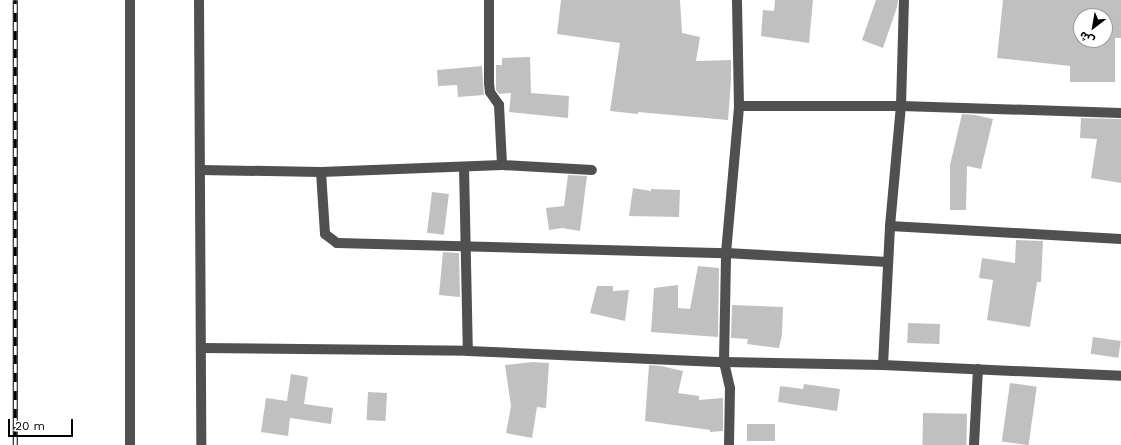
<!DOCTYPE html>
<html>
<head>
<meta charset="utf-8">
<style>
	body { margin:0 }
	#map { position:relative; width:1121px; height:445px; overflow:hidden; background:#fff; font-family:"Work Sans","Noto Sans Arabic",sans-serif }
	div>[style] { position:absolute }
	.building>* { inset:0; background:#c0c0c0; transform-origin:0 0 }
	.minor>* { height:10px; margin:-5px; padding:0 5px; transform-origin:5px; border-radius:5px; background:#505050 }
	.rail>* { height:4.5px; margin-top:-2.25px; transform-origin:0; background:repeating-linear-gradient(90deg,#fff 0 9px,#000 0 18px); box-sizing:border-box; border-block:1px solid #000 }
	span { translate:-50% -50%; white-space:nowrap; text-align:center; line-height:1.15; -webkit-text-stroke:4px #fff; paint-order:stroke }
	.north { position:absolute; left:1073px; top:8px; width:40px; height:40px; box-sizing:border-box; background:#fff; border:1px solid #999; border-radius:50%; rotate:211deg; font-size:11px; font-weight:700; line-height:16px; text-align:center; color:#000 }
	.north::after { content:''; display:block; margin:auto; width:14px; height:18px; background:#000; clip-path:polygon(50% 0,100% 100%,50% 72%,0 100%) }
	.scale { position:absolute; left:8px; top:419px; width:65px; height:18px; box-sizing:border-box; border:2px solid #000; border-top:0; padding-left:5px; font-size:12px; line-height:14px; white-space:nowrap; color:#000; -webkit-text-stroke:3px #fff; paint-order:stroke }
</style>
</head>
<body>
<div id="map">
	<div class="building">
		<div style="clip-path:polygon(561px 0,680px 0,682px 33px,700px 37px,696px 61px,731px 60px,731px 80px,728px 120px,638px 112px,638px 114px,610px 111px,620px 43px,557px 34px)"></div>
		<div style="clip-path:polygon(775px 0,813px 0,809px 43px,761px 36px,763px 10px,774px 11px)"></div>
		<div style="clip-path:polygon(876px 0,898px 0,897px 7px,883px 48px,862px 40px)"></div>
		<div style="clip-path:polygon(evenodd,1003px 0,1121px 0,1121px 38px,1115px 38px,1115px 82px,1070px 82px,1070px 66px,997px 58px,1003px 0,1081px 16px,1105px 16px,1105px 40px,1081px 40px,1081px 16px)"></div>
		<div style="clip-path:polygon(530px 57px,531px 93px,569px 96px,568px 118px,509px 112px,511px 93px,499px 94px,496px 90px,496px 65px,502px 65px,502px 58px)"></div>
		<div style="clip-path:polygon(482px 66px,484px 95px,458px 97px,457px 85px,438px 86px,437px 70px)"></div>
		<div style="clip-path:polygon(962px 114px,975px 115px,993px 119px,981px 169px,967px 166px,966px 210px,950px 210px,950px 165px)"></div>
		<div style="clip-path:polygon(1081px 118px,1121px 119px,1121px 183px,1091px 178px,1097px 139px,1080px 138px)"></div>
		<div style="clip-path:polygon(568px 175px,587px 176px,580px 231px,562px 228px,549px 230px,546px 208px,564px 206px)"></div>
		<div style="clip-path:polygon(633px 188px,651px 191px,651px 189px,680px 190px,679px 217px,629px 216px)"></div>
		<div style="left:432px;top:192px;width:17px;height:41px;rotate:7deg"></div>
		<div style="clip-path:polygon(1016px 240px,1043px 241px,1041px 282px,1037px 282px,1030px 327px,987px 320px,993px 280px,979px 278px,982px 258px,1015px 263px)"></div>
		<div style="clip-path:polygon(443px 252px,459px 253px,460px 297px,439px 295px)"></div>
		<div style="clip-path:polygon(698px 266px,719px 268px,718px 337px,651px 332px,654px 288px,678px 285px,678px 308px,690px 309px)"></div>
		<div style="clip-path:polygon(597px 286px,613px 286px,613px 291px,629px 290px,625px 321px,590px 313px)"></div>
		<div style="clip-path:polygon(732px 305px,783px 307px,782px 334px,779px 348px,747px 344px,748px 339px,731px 338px)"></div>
		<div style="left:908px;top:323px;width:32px;height:20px;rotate:2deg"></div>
		<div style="left:1093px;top:337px;width:28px;height:17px;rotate:8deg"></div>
		<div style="clip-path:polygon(533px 362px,549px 363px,546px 408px,537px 407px,532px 438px,506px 433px,511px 406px,505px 365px)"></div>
		<div style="clip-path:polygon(649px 365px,661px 366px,683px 371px,678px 393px,699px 396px,699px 400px,723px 398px,723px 431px,710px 432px,710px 430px,645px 421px)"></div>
		<div style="clip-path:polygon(291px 374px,308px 377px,304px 404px,333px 408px,331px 424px,290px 418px,288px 436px,261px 432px,266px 398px,287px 401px)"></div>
		<div style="left:1010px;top:383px;width:27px;height:59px;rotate:8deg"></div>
		<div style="clip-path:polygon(804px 384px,840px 389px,837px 411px,778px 402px,780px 386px,803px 389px)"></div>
		<div style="left:368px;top:392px;width:19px;height:28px;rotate:3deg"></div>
		<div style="left:923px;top:413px;width:44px;height:32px;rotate:1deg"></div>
		<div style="left:747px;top:424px;width:28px;height:17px"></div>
	</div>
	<div class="minor">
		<div style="left:199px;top:0;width:445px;rotate:89.7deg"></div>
		<div style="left:489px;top:0;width:83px;rotate:90deg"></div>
		<div style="left:489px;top:83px;width:9px;rotate:84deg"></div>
		<div style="left:490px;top:92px;width:16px;rotate:55deg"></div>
		<div style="left:499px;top:105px;width:60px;rotate:87.1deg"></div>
		<div style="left:739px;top:106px;width:162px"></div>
		<div style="left:901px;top:106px;width:220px;rotate:1.8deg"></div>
		<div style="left:464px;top:167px;width:184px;rotate:88.8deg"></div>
		<div style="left:200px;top:170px;width:121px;rotate:0.9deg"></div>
		<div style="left:321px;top:172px;width:181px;rotate:-2.2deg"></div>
		<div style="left:502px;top:165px;width:90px;rotate:3.2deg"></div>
		<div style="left:321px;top:172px;width:62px;rotate:86.3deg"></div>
		<div style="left:325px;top:234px;width:15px;rotate:37deg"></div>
		<div style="left:337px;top:243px;width:389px;rotate:1.5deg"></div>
		<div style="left:726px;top:253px;width:162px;rotate:3.2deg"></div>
		<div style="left:890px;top:226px;width:231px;rotate:3.2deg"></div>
		<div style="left:201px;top:348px;width:267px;rotate:0.6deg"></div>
		<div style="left:468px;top:351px;width:256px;rotate:2.5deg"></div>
		<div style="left:724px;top:362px;width:159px;rotate:1.1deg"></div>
		<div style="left:883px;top:365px;width:238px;rotate:2.6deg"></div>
		<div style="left:883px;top:365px;width:139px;rotate:-87.1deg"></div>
		<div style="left:890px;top:226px;width:121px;rotate:-84.8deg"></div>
		<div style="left:901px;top:106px;width:106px;rotate:-88.4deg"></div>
		<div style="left:130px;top:445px;width:445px;rotate:-90deg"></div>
		<div style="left:729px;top:445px;width:57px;rotate:-89deg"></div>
		<div style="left:730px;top:388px;width:27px;rotate:-103deg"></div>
		<div style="left:724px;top:362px;width:109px;rotate:-88.9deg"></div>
		<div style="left:726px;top:253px;width:148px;rotate:-84.9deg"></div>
		<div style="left:739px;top:106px;width:106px;rotate:-91.1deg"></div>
		<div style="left:974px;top:445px;width:76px;rotate:-87deg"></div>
	</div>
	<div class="rail">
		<div style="left:15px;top:445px;width:445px;rotate:-90deg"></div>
	</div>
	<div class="north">ش</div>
	<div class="scale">20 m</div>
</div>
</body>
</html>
